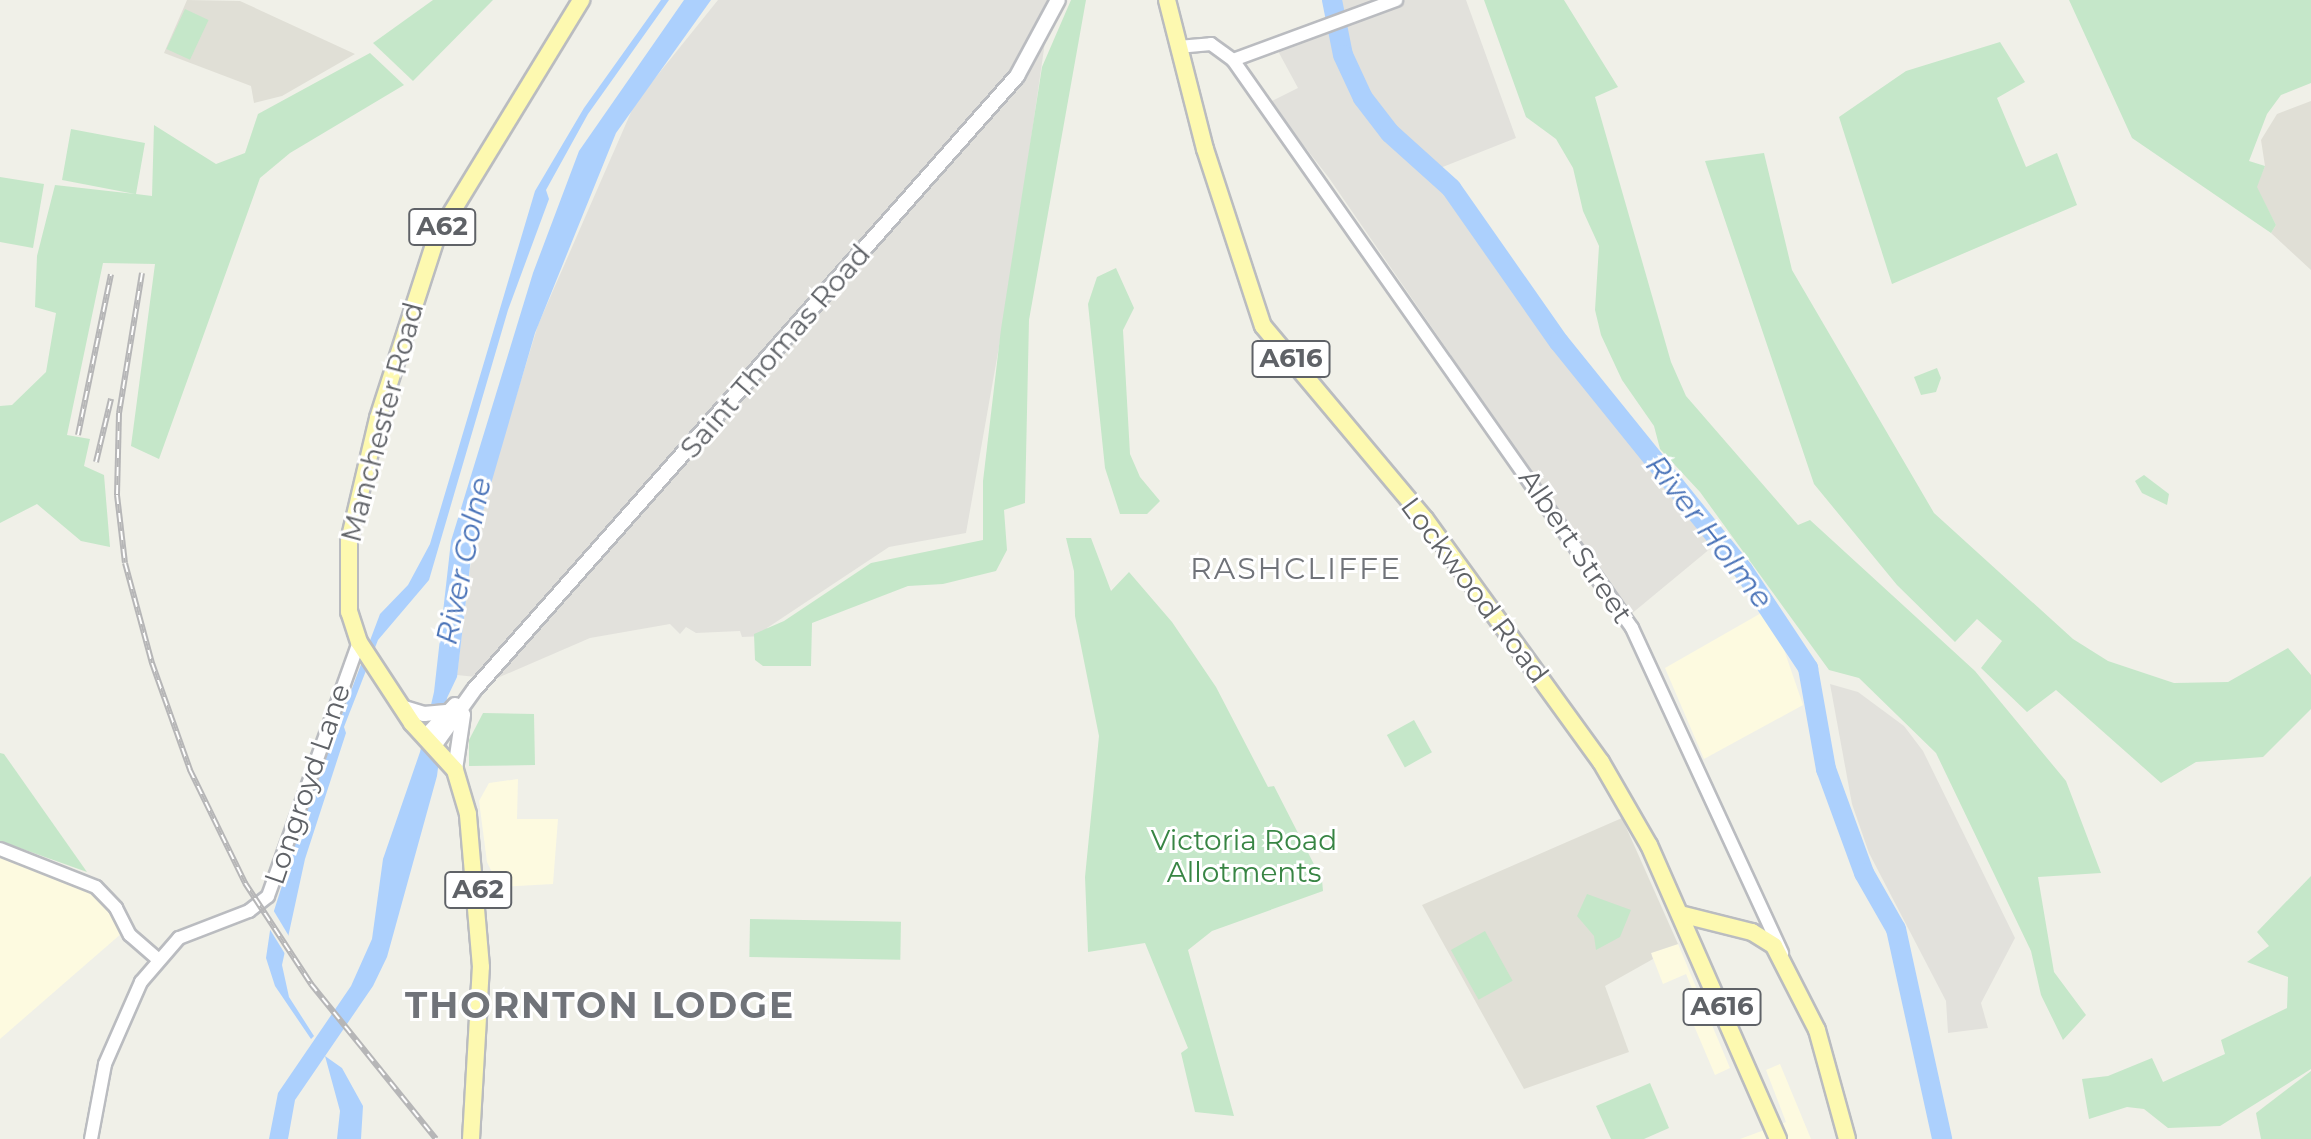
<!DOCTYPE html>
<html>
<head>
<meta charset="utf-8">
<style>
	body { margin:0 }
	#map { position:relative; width:2311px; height:1139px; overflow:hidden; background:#f0f0e8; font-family:Montserrat,sans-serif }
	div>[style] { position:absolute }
	.commercial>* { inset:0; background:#fdfae0 }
	.industrial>* { inset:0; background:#e2e1dc }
	.education>* { inset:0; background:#e0dfd6 }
	.green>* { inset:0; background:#c5e7c9; transform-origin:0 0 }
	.water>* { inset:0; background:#acd0fd }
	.pier>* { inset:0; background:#f0f0e8 }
	.river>* { height:20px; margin:-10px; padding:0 10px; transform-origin:10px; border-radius:10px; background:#acd0fd }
	.roads { filter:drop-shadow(2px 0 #babcc0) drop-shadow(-2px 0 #babcc0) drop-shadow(0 2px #babcc0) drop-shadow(0 -2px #babcc0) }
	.tertiary>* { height:12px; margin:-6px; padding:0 6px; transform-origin:6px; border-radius:6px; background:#fff }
	.secondary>* { height:14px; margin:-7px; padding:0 7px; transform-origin:7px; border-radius:7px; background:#fff }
	.primary>* { height:16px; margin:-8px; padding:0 8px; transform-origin:8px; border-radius:8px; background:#fdf9b0 }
	.rail>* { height:6px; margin-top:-3px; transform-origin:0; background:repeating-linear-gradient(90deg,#fff 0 9px,#b6b6b7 0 18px); box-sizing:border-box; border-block:2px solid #b6b6b7 }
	span { translate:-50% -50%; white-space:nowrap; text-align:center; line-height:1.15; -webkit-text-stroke:6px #fff; paint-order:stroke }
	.shield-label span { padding:2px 6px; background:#fff; border:2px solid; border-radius:6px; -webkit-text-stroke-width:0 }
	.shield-label { font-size:26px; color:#5f6267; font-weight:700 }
	.street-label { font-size:28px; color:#5f6267 }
	.park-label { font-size:28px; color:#388544 }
	.water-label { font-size:30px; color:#4a73b8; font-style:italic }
	.neighbourhood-label { font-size:30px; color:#707379; letter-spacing:2px }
	.district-label { font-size:36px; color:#707379; font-weight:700; letter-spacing:2px }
</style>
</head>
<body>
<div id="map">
	<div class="commercial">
		<div style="clip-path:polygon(1763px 612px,1780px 638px,1803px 705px,1704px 759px,1665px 668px)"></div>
		<div style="clip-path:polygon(518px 779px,517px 819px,558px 819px,553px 884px,499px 887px,487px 862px,479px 801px,489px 783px)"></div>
		<div style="clip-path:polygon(0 852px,104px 900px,122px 933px,0 1039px)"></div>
		<div style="clip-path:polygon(1678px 944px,1730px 1068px,1715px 1075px,1692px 1021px,1703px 1015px,1686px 974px,1663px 984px,1651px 953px)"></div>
		<div style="clip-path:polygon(1780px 1064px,1811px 1139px,1740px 1139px,1786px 1122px,1766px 1070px)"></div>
	</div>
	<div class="industrial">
		<div style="clip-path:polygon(718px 0,1051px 0,1011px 279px,966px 533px,889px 547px,767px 628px,766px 636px,742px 637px,740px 631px,696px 633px,686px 627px,680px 634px,670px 624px,590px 638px,495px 679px,457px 675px,470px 568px,489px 485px,538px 325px,635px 103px)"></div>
		<div style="clip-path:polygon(1340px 0,1466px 0,1516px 138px,1430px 172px,1529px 312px,1717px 543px,1630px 615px,1329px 178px,1270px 102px,1298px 88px,1278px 51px,1345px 28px)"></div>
		<div style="clip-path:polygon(1830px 684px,1858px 692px,1904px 726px,1923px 751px,2015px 938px,1981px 1003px,1988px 1028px,1948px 1033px,1946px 1001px,1869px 853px,1852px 804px)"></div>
	</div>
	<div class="education">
		<div style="clip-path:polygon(187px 0,240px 1px,355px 54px,282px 96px,254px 103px,251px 86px,164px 53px)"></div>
		<div style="clip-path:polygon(2311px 101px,2311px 270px,2271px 233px,2276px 225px,2256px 187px,2265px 166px,2261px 140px,2277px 114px)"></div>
		<div style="clip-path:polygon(1622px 818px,1678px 944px,1651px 953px,1653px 959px,1605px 986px,1629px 1052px,1524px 1089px,1422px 905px)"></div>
	</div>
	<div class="green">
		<div style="clip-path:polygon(433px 0,493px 0,413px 81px,373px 43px)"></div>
		<div style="clip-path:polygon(1071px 0,1086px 0,1029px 320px,1025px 503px,1004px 510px,1007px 550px,996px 571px,943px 584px,908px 586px,812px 623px,811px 666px,763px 666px,755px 660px,754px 634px,784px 621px,871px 563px,983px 540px,983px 481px,1001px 329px,1042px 67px)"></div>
		<div style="clip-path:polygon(1484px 0,1564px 0,1618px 87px,1595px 97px,1671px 362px,1686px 396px,1798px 525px,1810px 520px,1975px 671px,2066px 781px,2101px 873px,2038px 877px,2054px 972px,2086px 1015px,2063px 1040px,2041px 995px,2031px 951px,1936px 753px,1859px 678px,1829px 670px,1700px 492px,1660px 449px,1654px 426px,1622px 380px,1601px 335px,1595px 310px,1599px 246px,1583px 211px,1573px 168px,1556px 139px,1526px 117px)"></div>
		<div style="clip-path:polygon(2069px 0,2311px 0,2311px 83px,2281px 95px,2267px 114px,2249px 161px,2265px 166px,2257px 187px,2276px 225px,2271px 233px,2132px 138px)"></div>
		<div style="left:185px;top:9px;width:26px;height:44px;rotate:25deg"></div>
		<div style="clip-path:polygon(2000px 42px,2025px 82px,1997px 98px,2026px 167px,2057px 153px,2077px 205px,1892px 284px,1839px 117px,1906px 71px)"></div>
		<div style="clip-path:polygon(370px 53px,404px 85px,290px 153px,260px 178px,159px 459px,131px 446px,155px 264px,103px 263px,67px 435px,90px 439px,84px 466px,104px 475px,110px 547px,81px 541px,37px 504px,0 523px,0 406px,12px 405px,46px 372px,56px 313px,35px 307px,37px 256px,55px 185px,135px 194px,62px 180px,71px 129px,145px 143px,136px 194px,152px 196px,154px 125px,216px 164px,245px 153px,258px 114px)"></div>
		<div style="clip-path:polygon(1764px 153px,1792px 270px,1934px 513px,2073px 639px,2108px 661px,2174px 683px,2228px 682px,2288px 648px,2311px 675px,2311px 709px,2263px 757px,2196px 762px,2161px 783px,2056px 690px,2027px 712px,1981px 668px,2002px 641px,1977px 619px,1955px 642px,1897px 585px,1814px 484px,1705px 161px)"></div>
		<div style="clip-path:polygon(0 177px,44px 184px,33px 248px,0 242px)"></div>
		<div style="clip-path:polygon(1116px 268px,1134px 308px,1123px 330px,1130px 454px,1140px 477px,1160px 501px,1147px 514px,1120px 514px,1105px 468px,1088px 304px,1097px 277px)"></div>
		<div style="clip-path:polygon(1937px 368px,1941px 378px,1936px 392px,1921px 395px,1914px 377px)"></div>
		<div style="clip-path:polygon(2144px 475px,2169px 494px,2167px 505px,2142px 493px,2135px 481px)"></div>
		<div style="clip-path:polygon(1066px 538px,1091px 538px,1111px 591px,1129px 572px,1172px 622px,1216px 687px,1268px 787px,1274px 786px,1322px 880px,1323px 891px,1212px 931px,1188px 950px,1234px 1116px,1195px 1112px,1181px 1053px,1188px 1048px,1145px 943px,1088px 952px,1085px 877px,1099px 736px,1075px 616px,1074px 571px)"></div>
		<div style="clip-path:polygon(483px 713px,534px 714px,535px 765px,469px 766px,469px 740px)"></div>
		<div style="left:1414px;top:720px;width:37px;height:31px;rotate:61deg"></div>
		<div style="clip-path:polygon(0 753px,4px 754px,87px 872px,0 841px)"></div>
		<div style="clip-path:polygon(2311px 876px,2311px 1069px,2220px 1126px,2168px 1128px,2144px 1109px,2127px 1107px,2089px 1119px,2082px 1079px,2108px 1076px,2152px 1058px,2163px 1082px,2225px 1054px,2221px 1040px,2287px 1008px,2288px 977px,2247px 962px,2269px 946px,2257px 932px)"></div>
		<div style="clip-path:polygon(1587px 894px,1631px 910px,1620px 937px,1596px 950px,1594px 936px,1577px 916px)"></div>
		<div style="left:750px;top:919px;width:151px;height:38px;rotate:1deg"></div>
		<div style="left:1485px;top:931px;width:57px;height:39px;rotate:61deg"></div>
		<div style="clip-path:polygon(2311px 1071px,2311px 1139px,2261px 1139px,2256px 1113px)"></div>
		<div style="clip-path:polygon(1650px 1083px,1669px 1128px,1644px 1139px,1611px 1139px,1596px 1106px)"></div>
	</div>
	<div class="water">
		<div style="clip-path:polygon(661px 0,669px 0,588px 114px,546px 190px,549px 199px,508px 310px,429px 580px,378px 640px,344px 727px,346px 733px,305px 859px,282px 965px,289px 997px,314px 1036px,311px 1039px,275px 986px,266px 958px,272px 917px,305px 813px,380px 614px,408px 585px,430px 544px,535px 191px,584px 108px)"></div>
		<div style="clip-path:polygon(684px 0,711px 0,616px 133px,535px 333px,472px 549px,457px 677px,447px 698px,437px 776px,387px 957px,373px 986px,295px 1100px,288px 1139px,269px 1139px,278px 1093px,351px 986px,372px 939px,383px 859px,420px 752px,434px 692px,451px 541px,533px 273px,579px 151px)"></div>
		<div style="clip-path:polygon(325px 1056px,342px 1068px,363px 1106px,361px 1139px,337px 1139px,340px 1111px)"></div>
	</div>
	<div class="pier">
		<div style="clip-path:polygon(272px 908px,290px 938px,287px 957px,269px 928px)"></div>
	</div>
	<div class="river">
		<div style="left:1332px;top:0;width:56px;rotate:78.7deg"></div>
		<div style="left:1343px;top:55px;width:47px;rotate:65.1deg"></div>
		<div style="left:1363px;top:98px;width:44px;rotate:52.4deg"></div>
		<div style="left:1390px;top:133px;width:82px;rotate:42deg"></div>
		<div style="left:1451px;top:188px;width:188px;rotate:55deg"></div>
		<div style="left:1559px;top:342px;width:293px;rotate:51.1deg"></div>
		<div style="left:1743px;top:570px;width:118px;rotate:56.4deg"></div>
		<div style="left:1808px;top:668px;width:103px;rotate:79.9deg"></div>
		<div style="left:1826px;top:769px;width:111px;rotate:69.9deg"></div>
		<div style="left:1864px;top:873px;width:64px;rotate:60.3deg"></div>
		<div style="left:1896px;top:929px;width:215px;rotate:77.6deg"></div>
	</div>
	<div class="roads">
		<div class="tertiary">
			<div style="left:1178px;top:47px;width:33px;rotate:-5deg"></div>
			<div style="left:1211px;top:44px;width:27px;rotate:36deg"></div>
			<div style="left:1233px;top:60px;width:694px;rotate:54.91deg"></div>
			<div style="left:1632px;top:628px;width:358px;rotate:65.2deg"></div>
			<div style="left:1233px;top:60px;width:174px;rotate:-20.2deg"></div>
			<div style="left:0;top:849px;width:103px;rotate:21.6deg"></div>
			<div style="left:96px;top:887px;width:29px;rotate:46deg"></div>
			<div style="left:116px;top:908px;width:30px;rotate:63deg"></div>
			<div style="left:130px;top:935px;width:37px;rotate:41deg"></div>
			<div style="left:91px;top:1139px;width:76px;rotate:-79.4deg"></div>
			<div style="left:105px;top:1064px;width:90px;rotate:-66.3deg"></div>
			<div style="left:141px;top:982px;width:58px;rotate:-49.2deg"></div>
			<div style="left:179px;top:938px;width:75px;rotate:-21.1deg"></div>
			<div style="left:249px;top:911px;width:24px;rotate:-38deg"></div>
			<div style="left:268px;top:896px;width:270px;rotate:-70.3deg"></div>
		</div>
		<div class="secondary">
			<div style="left:401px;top:707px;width:24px;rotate:17deg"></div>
			<div style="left:424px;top:714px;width:25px;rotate:-5deg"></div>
			<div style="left:425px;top:737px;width:44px;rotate:-46.8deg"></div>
			<div style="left:434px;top:746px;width:69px;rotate:-54.5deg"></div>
			<div style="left:474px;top:690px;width:820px;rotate:-48.51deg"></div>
			<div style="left:1017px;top:76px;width:86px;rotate:-61.7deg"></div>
			<div style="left:455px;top:770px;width:56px;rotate:-81.7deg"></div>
		</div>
		<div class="primary">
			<div style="left:1167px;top:0;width:154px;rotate:75.7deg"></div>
			<div style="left:1205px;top:149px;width:186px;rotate:71.9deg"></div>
			<div style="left:1263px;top:326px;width:252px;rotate:50deg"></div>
			<div style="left:1425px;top:519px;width:300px;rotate:54.1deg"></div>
			<div style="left:1601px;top:762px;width:96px;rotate:60deg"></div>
			<div style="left:1649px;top:845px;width:321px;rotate:66.3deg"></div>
			<div style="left:1680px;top:914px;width:74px;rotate:14deg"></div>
			<div style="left:1752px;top:932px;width:26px;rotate:32deg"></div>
			<div style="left:1774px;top:946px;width:94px;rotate:62.9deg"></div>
			<div style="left:1817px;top:1030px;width:113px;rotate:74.6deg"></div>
			<div style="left:471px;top:1139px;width:172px;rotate:-86.7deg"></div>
			<div style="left:481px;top:967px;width:154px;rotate:-94.9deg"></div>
			<div style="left:468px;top:814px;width:46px;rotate:-106.5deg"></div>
			<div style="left:455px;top:770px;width:64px;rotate:-132.5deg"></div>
			<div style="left:412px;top:723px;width:97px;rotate:-123.2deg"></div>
			<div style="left:359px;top:642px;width:32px;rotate:-108deg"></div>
			<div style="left:349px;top:612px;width:71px;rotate:-90deg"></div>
			<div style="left:349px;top:541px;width:126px;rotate:-76.7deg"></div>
			<div style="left:378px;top:418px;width:189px;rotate:-72.1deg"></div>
			<div style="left:436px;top:238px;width:279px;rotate:-58.6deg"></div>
		</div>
	</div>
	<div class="rail">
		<div style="left:142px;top:273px;width:142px;rotate:99.3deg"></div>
		<div style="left:119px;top:413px;width:82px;rotate:91.4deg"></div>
		<div style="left:117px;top:495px;width:68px;rotate:83.3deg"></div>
		<div style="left:125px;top:563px;width:104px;rotate:74.9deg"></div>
		<div style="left:152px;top:663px;width:114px;rotate:70.4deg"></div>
		<div style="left:190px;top:770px;width:126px;rotate:64deg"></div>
		<div style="left:245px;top:883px;width:121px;rotate:56.8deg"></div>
		<div style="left:311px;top:984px;width:199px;rotate:51.1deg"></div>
		<div style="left:78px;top:435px;width:164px;rotate:-78.4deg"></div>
		<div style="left:96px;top:462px;width:65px;rotate:-76.6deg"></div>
	</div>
	<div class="shield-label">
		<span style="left:442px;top:227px">A62</span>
		<span style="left:1291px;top:359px">A616</span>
		<span style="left:478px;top:890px">A62</span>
		<span style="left:1722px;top:1007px">A616</span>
	</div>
	<div class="street-label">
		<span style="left:775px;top:351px;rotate:-49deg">Saint Thomas Road</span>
		<span style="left:382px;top:422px;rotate:-75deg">Manchester Road</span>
		<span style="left:1576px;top:546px;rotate:56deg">Albert Street</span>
		<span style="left:1475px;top:590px;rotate:53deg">Lockwood Road</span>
		<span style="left:307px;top:784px;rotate:-71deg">Longroyd Lane</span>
	</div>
	<div class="park-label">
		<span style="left:1244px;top:856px">Victoria Road<br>Allotments</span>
	</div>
	<div class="water-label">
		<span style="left:1709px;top:532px;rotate:52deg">River Holme</span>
		<span style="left:464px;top:561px;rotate:-78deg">River Colne</span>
	</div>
	<div class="neighbourhood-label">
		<span style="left:1296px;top:569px">RASHCLIFFE</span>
	</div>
	<div class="district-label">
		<span style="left:600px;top:1006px">THORNTON LODGE</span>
	</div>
</div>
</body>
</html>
